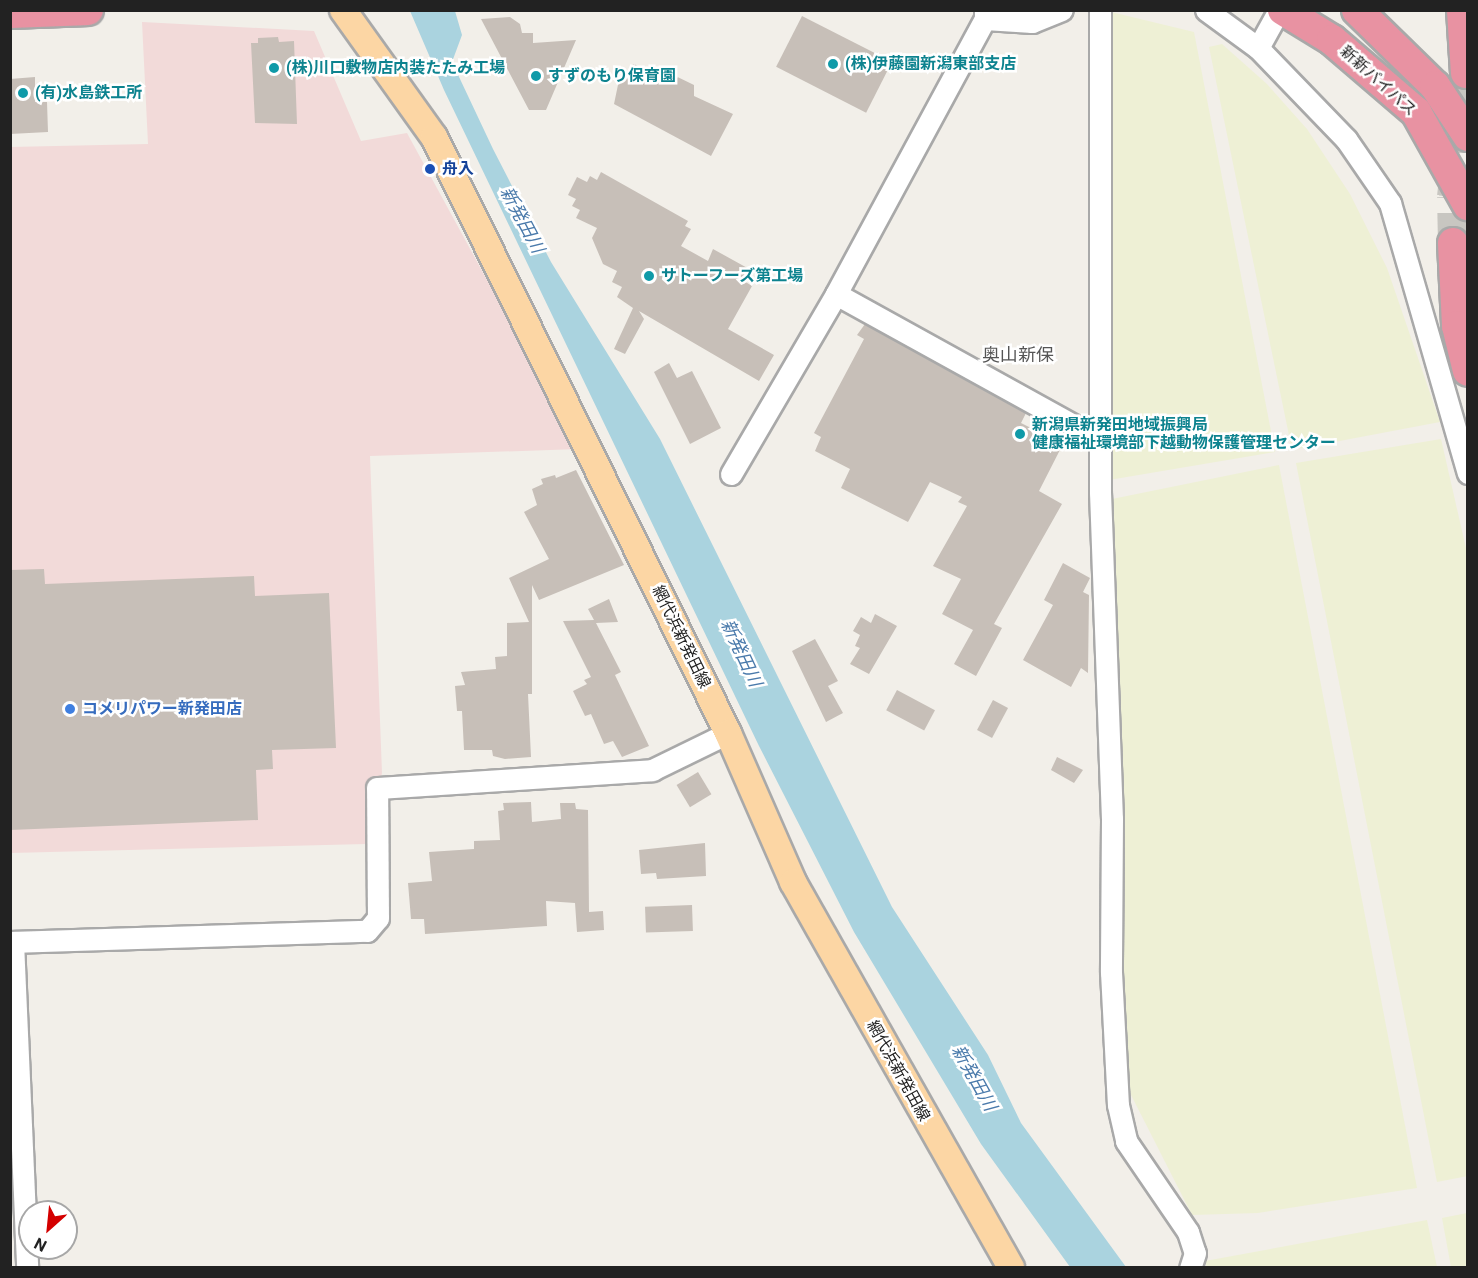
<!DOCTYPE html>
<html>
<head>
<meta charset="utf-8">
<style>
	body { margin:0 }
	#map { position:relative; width:1478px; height:1278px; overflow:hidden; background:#f2efe9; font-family:Roboto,"Noto Sans JP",sans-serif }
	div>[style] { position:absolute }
	.commercial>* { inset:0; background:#f2dad9 }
	.farmland>* { inset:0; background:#eef0d5 }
	.water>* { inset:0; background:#aad3df }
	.building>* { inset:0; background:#c7bfb8; transform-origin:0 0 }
	.highway-tunnel>* { height:30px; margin-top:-15px; transform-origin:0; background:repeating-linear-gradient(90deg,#c8c6c1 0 30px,transparent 0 45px) }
	.roads { filter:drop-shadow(2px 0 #a9a9a9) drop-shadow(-2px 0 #a9a9a9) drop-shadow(0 2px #a9a9a9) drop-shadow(0 -2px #a9a9a9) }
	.minor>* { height:21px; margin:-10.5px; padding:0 10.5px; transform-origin:10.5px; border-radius:10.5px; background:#fff }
	.major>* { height:26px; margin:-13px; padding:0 13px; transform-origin:13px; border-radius:13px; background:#fcd6a4 }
	.highway>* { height:30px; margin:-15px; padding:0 15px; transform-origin:15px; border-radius:15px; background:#e892a2 }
	.dots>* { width:16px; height:16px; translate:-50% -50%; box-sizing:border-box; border:3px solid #fff; border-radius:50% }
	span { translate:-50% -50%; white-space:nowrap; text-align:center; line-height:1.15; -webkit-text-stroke:5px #fff; paint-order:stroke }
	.culture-label { font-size:16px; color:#0d838f; font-weight:700 }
	.left { translate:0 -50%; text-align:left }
	.street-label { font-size:16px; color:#222 }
	.transit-label { font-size:16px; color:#164399; font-weight:700 }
	.shop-label { font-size:16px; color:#366cbe; font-weight:700 }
	.water-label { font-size:18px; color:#4a7aab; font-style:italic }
	.neighbourhood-label { font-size:18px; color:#555 }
	.frame { position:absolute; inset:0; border:12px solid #222; pointer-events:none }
	.north { position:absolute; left:18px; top:1200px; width:60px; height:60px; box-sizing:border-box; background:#fff; border:2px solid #a7a7a7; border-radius:50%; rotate:207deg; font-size:16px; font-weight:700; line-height:24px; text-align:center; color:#222 }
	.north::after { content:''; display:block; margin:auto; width:21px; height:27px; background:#d40000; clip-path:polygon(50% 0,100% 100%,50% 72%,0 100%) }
</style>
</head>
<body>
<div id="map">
	<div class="commercial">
		<div style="clip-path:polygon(142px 22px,314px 31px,361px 141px,407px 133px,579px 449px,370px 456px,382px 773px,366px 844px,11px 853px,10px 147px,148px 144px)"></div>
	</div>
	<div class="farmland">
		<div style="clip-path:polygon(1107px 11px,1194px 32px,1275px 452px,1109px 480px)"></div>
		<div style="clip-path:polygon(1222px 44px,1267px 84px,1307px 129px,1350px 194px,1387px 268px,1440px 422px,1292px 450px,1209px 47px)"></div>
		<div style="clip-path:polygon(1441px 439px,1468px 557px,1468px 1176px,1437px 1182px,1296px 463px)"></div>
		<div style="clip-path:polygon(1279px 465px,1417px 1188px,1258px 1213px,1192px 1215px,1127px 1087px,1120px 1034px,1112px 499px)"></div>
		<div style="clip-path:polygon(1467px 1213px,1467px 1267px,1451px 1267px,1442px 1218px)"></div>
		<div style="clip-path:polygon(1427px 1220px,1437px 1267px,1207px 1268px,1205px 1261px)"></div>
	</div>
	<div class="water">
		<div style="clip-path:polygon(410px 11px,455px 11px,462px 35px,452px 62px,493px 149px,551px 262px,660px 439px,892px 907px,988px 1055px,1021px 1123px,1126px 1267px,1070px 1267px,981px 1144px,854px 932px,759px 746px,444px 90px)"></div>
	</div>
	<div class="building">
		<div style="left:802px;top:16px;width:101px;height:57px;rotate:27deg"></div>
		<div style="clip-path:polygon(510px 17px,520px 24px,522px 33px,533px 33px,533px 43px,576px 40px,546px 110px,529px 110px,481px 19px)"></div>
		<div style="clip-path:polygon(278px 37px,279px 42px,294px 41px,297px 124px,255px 123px,251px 43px,258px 43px,258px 38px)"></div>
		<div style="clip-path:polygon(634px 64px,651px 73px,659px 68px,694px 85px,694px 96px,733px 114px,711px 156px,614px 104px,619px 80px)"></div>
		<div style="clip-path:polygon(35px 77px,35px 102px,47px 102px,48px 132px,10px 134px,10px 79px)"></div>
		<div style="clip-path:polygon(601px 172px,688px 221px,685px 226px,691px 229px,681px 246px,708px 261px,713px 249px,751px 270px,744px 281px,752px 286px,728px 329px,774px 355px,759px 381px,639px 311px,644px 319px,625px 354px,614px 349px,633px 308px,617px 297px,622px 287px,612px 282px,617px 271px,603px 264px,592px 238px,597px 228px,576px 218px,580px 210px,572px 206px,576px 199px,568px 195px,577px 177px,587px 182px,590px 176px,597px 180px)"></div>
		<div style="clip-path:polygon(865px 324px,1026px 413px,1021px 423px,1063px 444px,1039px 491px,1062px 504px,994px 624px,1002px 628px,976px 676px,954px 664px,973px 630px,942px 614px,961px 579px,933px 566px,967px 506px,958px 502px,962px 497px,930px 482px,908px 522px,841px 488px,850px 469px,815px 451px,821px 437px,814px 433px,864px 339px,857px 335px)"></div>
		<div style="clip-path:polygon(669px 363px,677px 378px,692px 371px,721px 428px,690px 444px,654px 372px)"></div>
		<div style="clip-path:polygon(576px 470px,624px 565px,539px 600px,532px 585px,532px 694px,528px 694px,531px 757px,505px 759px,493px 756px,492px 750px,464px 750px,462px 711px,457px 711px,455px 686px,465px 685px,461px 672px,496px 669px,495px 657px,507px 656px,507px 623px,529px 622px,509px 578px,549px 559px,524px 512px,537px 505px,532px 489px,543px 484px,541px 479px,555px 475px,556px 478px)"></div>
		<div style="clip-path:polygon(1063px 563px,1090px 578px,1083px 592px,1089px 595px,1088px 673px,1081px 668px,1071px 687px,1023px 660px,1053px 605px,1044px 600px)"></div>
		<div style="clip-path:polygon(44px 569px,45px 584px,254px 576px,255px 596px,329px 593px,336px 748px,272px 750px,273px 769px,256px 770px,258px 820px,10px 830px,10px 570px)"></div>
		<div style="clip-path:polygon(609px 599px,618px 622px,596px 623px,621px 672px,615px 675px,649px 746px,622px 757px,613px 741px,604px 744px,591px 714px,585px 716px,573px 691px,587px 684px,584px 680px,591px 677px,563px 621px,594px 620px,588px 609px)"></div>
		<div style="clip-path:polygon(875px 614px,897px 626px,869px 674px,850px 664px,860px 648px,855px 646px,860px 635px,853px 631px,861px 617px,871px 623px)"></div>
		<div style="clip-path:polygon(815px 639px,838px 681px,828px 686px,843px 713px,826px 722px,792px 651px)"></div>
		<div style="left:897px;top:690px;width:43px;height:23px;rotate:28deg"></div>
		<div style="left:993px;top:700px;width:17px;height:34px;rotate:28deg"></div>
		<div style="clip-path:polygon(1057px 757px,1083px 770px,1074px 783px,1051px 770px)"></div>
		<div style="left:698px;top:772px;width:26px;height:25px;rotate:59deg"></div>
		<div style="clip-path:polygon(531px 802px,532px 822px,561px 819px,560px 803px,575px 803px,576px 809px,588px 810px,589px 912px,603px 911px,604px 930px,577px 932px,575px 903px,546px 901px,547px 926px,425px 934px,424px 919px,411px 919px,408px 883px,432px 881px,429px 852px,474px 849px,474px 841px,500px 840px,498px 811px,504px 810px,503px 803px)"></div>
		<div style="clip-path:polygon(705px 843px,706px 876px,657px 879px,656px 873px,641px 874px,639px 850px)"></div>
		<div style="left:692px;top:905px;width:26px;height:47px;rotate:88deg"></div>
	</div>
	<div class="highway-tunnel">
		<div style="left:1453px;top:243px;width:46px;rotate:-91.2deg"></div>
		<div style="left:1452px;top:197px;width:125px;rotate:-83.6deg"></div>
	</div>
	<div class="roads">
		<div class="minor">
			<div style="left:1100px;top:10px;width:482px;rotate:90deg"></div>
			<div style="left:1100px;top:492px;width:327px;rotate:87.9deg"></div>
			<div style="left:1112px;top:819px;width:153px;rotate:90.4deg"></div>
			<div style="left:1111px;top:972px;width:133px;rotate:87deg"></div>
			<div style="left:1118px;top:1105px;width:37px;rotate:77deg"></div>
			<div style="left:1126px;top:1141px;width:110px;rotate:55.7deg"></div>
			<div style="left:1188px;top:1232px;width:22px;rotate:72deg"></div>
			<div style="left:1195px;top:1253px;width:16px;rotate:108deg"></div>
			<div style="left:1206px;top:10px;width:64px;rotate:36.2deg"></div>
			<div style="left:1258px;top:48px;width:127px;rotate:46deg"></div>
			<div style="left:1346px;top:139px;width:78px;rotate:55.5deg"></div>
			<div style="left:1390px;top:203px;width:281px;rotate:73.9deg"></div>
			<div style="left:985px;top:19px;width:47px;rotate:3.7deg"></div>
			<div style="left:1032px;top:22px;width:32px;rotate:-22deg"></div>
			<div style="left:1258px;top:48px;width:43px;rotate:-61.1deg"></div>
			<div style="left:836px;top:294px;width:280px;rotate:28.9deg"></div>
			<div style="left:1081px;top:429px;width:21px;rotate:11deg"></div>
			<div style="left:731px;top:474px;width:208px;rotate:-59.7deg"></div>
			<div style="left:836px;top:294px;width:313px;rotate:-61.6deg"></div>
			<div style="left:985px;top:19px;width:9px;rotate:-90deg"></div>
			<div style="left:10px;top:942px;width:357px;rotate:-1.8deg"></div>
			<div style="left:367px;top:931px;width:17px;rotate:-50deg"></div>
			<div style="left:378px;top:918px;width:130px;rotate:-90.4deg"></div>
			<div style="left:377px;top:788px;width:276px;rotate:-3.7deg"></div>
			<div style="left:652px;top:770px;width:85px;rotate:-26deg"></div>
			<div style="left:13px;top:942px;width:326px;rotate:87.5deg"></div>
		</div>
		<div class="major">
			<div style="left:343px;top:10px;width:156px;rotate:54.4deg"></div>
			<div style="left:434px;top:137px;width:665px;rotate:63.74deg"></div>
			<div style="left:728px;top:733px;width:163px;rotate:66.4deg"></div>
			<div style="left:793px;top:882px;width:443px;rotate:60.5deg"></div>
		</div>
		<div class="highway">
			<div style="left:1283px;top:10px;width:57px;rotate:31.5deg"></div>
			<div style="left:1332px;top:40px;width:111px;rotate:40.6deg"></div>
			<div style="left:1416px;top:112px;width:107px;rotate:60.8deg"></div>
			<div style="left:1357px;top:10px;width:109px;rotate:44.3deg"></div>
			<div style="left:1435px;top:86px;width:60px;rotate:56.6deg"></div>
			<div style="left:1462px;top:10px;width:63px;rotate:86.4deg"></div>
			<div style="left:10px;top:13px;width:78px;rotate:-2.2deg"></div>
			<div style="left:1453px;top:243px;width:83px;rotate:87.2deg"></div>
			<div style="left:1457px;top:326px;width:46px;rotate:76.3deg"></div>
		</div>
	</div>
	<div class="dots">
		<div style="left:833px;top:64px;background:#0f9aa8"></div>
		<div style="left:274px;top:68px;background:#0f9aa8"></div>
		<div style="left:536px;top:76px;background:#0f9aa8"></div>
		<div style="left:23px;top:93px;background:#0f9aa8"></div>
		<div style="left:430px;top:169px;background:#1a4fb4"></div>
		<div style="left:649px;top:276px;background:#0f9aa8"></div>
		<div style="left:1020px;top:434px;background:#0f9aa8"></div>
		<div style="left:70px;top:709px;background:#3f7fe0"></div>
	</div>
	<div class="culture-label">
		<span class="left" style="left:845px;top:64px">(株)伊藤園新潟東部支店</span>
		<span class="left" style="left:286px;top:68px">(株)川口敷物店内装たたみ工場</span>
		<span class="left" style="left:548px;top:76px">すずのもり保育園</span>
		<span class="left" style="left:35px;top:93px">(有)水島鉄工所</span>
		<span class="left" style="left:661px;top:276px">サトーフーズ第工場</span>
		<span class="left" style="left:1032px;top:434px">新潟県新発田地域振興局<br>健康福祉環境部下越動物保護管理センター</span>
	</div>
	<div class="street-label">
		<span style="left:1378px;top:81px;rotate:42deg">新新バイパス</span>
		<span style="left:681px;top:637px;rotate:64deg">網代浜新発田線</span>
		<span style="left:898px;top:1071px;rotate:61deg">網代浜新発田線</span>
	</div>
	<div class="transit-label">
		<span class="left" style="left:442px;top:169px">舟入</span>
	</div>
	<div class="shop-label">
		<span class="left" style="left:82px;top:709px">コメリパワー新発田店</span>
	</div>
	<div class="water-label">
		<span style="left:522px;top:220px;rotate:62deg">新発田川</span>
		<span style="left:741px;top:653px;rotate:65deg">新発田川</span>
		<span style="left:974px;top:1078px;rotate:61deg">新発田川</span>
	</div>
	<div class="neighbourhood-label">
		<span style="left:1018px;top:355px">奥山新保</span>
	</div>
	<div class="frame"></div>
	<div class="north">N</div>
</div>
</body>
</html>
